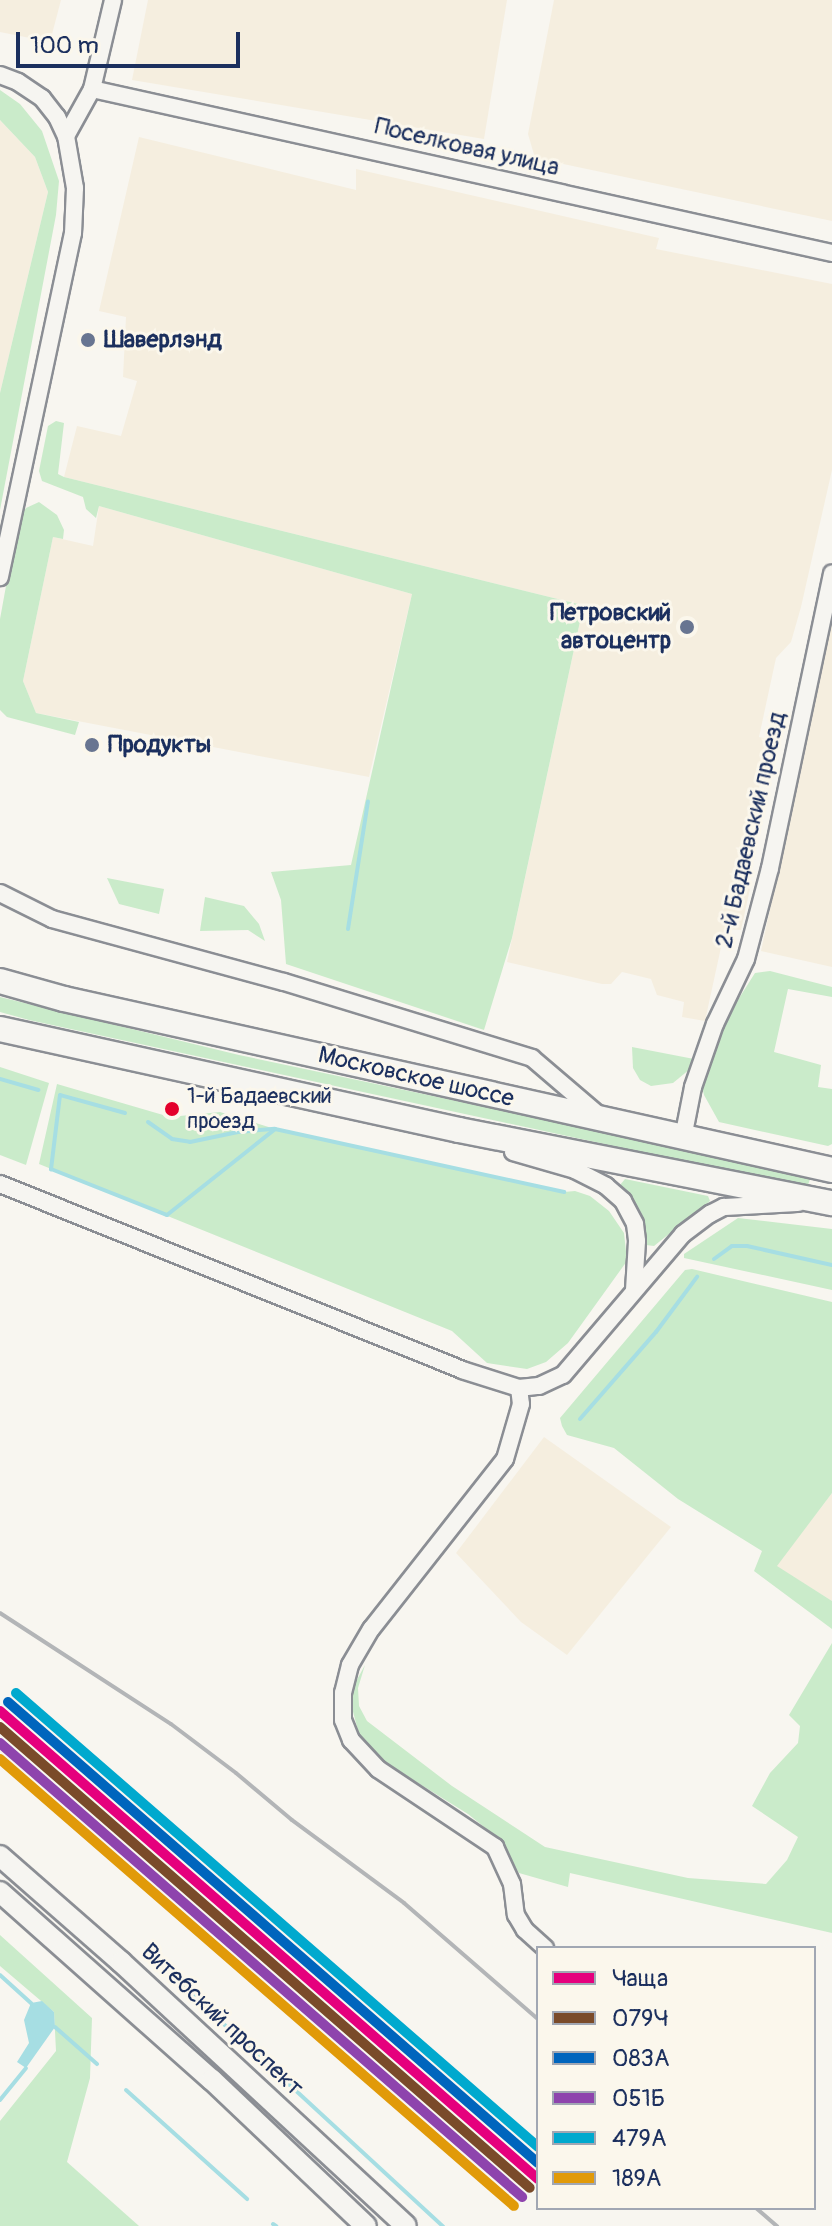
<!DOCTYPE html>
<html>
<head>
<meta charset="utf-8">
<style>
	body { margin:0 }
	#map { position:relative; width:832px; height:2226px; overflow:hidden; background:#f8f6f0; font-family:Pangolin,sans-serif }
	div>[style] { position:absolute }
	.built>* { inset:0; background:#f5eedf }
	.green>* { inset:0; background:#caebca }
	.water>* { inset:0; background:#a6dee3 }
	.stream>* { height:4px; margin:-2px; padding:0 2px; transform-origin:2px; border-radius:2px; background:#a6dee3 }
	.roads { filter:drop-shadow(2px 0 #8b8e94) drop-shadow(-2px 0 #8b8e94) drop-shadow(0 2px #8b8e94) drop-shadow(0 -2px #8b8e94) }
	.minor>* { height:16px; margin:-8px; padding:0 8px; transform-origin:8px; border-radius:8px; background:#f6f5f1 }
	.major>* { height:20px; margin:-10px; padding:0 10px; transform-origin:10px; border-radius:10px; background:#f6f5f1 }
	.highway>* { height:24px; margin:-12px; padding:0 12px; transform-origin:12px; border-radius:12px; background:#f6f5f1 }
	.rail>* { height:4px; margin:-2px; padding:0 2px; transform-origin:2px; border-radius:2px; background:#b3b5b7 }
	.rail-1>* { height:10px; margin:-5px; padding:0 5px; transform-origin:5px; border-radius:5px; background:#e5007d }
	.rail-2>* { height:10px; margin:-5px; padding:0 5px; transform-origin:5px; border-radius:5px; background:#7a4b2a }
	.rail-3>* { height:10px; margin:-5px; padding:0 5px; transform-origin:5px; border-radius:5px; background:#0065bd }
	.rail-4>* { height:10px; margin:-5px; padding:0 5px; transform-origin:5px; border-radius:5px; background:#8e44ad }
	.rail-5>* { height:10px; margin:-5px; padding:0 5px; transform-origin:5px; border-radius:5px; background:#00a9ce }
	.rail-6>* { height:10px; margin:-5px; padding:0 5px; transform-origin:5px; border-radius:5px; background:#e19a09 }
	.dots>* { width:22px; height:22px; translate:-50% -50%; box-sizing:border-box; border:4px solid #fbf7ec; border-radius:50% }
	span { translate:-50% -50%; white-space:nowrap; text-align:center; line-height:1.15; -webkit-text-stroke:6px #fbf7ec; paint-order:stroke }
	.bus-label { font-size:22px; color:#1b2f5e }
	.left { translate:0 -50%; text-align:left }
	.street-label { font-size:24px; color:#1b2f5e }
	.poi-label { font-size:24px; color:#1b2f5e; font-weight:700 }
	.right { translate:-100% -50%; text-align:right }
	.legend { position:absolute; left:536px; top:1946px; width:280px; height:264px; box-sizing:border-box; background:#fbf7ec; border:2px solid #a1a7b3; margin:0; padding:10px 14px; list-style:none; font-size:24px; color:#1b2f5e }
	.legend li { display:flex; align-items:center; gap:16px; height:40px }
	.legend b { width:40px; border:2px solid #a1a7b3 }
	.scale { position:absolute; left:16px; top:32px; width:224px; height:36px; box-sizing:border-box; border:4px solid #1b2f5e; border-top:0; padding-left:10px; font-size:24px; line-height:28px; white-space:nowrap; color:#1b2f5e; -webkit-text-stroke:6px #fbf7ec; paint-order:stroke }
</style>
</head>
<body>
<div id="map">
	<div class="built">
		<div style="clip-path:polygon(0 0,61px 0,50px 42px,0 32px)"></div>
		<div style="clip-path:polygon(148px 0,507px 0,484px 139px,132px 80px)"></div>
		<div style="clip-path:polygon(554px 0,832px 0,832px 221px,535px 158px,528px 134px)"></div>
		<div style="clip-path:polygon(0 120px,35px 157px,48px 192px,0 393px)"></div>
		<div style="clip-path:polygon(139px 137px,356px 190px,356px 169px,659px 238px,656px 249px,832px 284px,832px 470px,801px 607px,791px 642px,776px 658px,759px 737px,770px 740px,737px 884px,750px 889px,741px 930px,725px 929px,705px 1021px,682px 1017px,684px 1002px,657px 995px,651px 979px,622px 972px,611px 984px,602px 984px,507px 962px,582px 612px,578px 604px,64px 477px,77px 426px,121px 436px,137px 381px,123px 377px,126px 317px,99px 311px)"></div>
		<div style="clip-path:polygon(99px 506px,412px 594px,369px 777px,36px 713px,23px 681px,53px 537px,93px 546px)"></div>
		<div style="clip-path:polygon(832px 622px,832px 967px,761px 951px)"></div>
		<div style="clip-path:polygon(544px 1437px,671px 1527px,567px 1655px,521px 1622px,456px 1553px)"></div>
		<div style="clip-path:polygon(832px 1493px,832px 1601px,776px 1566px)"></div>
	</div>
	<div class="green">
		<div style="clip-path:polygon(0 90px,20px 104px,42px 131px,59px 181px,56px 215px,0 510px,0 393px,48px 192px,35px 157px,0 120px)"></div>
		<div style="clip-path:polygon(56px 421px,64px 423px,58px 474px,64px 477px,578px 604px,582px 612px,512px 938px,484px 1030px,286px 964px,281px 900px,271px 872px,351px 865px,412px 594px,99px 506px,96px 518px,86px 509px,83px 497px,42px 481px,39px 471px,48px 426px)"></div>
		<div style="clip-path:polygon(39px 502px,57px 515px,64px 530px,63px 539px,53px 537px,23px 681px,36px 713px,79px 722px,75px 735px,7px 717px,0 710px,0 619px,18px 520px,26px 508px)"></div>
		<div style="clip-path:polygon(107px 878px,164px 889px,159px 914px,119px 904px)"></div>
		<div style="clip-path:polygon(205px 897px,244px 906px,259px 924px,265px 941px,248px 930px,200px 931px)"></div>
		<div style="clip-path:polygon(770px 971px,832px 987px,832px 997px,788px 989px,774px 1052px,821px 1065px,818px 1087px,832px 1089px,832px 1144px,828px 1146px,719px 1122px,704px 1095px,702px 1086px,722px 1025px,755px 973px)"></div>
		<div style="clip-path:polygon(0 997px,239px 1055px,811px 1176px,808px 1185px,660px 1156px,29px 1020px,0 1012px)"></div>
		<div style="clip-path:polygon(632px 1047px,694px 1059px,690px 1069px,673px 1083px,651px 1086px,640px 1080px,633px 1068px)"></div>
		<div style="clip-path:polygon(0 1067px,49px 1083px,26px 1165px,0 1155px)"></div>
		<div style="clip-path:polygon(57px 1084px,170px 1117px,220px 1112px,275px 1129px,564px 1192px,575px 1191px,590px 1196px,609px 1211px,624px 1233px,627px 1261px,568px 1343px,546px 1362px,527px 1369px,487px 1363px,452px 1331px,39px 1164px)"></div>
		<div style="clip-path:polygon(625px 1179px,708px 1196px,710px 1201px,654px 1246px,646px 1245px,639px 1214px,620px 1185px)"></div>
		<div style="clip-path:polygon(738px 1218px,832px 1229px,832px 1290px,684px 1258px,684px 1254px)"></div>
		<div style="clip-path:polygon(692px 1269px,832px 1302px,832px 1493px,777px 1566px,832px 1601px,832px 1629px,754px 1571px,762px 1551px,678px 1499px,614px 1448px,567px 1435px,562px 1426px,560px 1418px,685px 1270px)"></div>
		<div style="clip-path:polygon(832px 1643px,832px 1933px,570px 1873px,568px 1887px,519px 1873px,494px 1835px,468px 1814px,381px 1760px,359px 1734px,352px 1708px,353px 1687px,365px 1665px,358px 1688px,359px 1706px,367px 1721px,452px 1786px,545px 1847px,688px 1878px,766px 1884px,787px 1860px,798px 1837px,752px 1806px,770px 1773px,798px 1743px,800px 1726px,789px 1715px)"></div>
		<div style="clip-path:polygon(0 1935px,92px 2018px,90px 2078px,67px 2162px,139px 2226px,0 2226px,0 2121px,56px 2051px,54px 2012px,0 1966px)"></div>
	</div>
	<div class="water">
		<div style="clip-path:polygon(42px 2001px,54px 2012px,55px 2027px,26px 2068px,17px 2062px,29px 2043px,24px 2020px,31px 2003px)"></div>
	</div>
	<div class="stream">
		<div style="left:348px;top:929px;width:129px;rotate:-81.1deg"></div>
		<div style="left:0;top:1079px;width:40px;rotate:16deg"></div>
		<div style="left:125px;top:1113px;width:67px;rotate:-164.5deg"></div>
		<div style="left:60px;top:1095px;width:75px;rotate:96.9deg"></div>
		<div style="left:51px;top:1169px;width:125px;rotate:21.6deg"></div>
		<div style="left:167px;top:1215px;width:138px;rotate:-38.5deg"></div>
		<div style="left:148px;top:1122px;width:29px;rotate:35deg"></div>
		<div style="left:172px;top:1139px;width:18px;rotate:9deg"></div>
		<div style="left:190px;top:1142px;width:49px;rotate:-11.8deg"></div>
		<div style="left:238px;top:1132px;width:37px;rotate:-5deg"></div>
		<div style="left:275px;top:1129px;width:296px;rotate:12.3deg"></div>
		<div style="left:714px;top:1259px;width:22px;rotate:-36deg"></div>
		<div style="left:732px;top:1246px;width:15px"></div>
		<div style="left:747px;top:1246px;width:87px;rotate:12.6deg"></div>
		<div style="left:580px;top:1419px;width:116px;rotate:-48.9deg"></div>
		<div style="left:656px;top:1332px;width:69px;rotate:-53.3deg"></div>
		<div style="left:163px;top:1968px;width:381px;rotate:42.7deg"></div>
		<div style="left:0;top:1975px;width:42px;rotate:42.1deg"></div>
		<div style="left:55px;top:2027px;width:56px;rotate:41.4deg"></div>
		<div style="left:126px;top:2090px;width:163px;rotate:42deg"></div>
		<div style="left:0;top:2100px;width:41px;rotate:-50.9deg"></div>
		<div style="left:273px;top:2224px;width:4px;rotate:34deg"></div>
	</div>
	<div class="roads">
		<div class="minor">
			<div style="left:0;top:75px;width:19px;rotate:21deg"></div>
			<div style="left:18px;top:82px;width:29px;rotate:34deg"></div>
			<div style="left:42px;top:98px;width:24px;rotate:52deg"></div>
			<div style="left:57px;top:117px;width:21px;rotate:65deg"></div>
			<div style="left:66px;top:136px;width:53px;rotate:80.2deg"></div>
			<div style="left:75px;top:188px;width:45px;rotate:92.5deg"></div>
			<div style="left:73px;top:233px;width:352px;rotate:102deg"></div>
			<div style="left:92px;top:89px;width:758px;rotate:12.5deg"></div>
			<div style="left:66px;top:136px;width:54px;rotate:-61deg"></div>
			<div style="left:92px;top:89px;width:91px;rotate:-76.7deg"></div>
			<div style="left:0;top:893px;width:58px;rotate:26.6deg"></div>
			<div style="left:52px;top:919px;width:240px;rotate:15.2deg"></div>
			<div style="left:284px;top:982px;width:259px;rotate:17deg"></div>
			<div style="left:532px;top:1058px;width:89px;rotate:40.5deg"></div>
			<div style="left:683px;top:1138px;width:52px;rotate:-78.9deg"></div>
			<div style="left:693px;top:1087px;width:67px;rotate:-70.8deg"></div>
			<div style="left:715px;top:1024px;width:72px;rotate:-64.5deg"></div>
			<div style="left:746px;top:959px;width:94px;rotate:-75.2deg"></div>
			<div style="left:770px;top:868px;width:301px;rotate:-78.1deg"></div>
			<div style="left:513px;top:1152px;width:65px;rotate:16.2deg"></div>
			<div style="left:575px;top:1170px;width:35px;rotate:27deg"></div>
			<div style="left:606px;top:1186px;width:23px;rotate:41deg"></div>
			<div style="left:623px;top:1201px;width:26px;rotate:62deg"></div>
			<div style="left:635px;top:1224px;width:17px;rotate:83deg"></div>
			<div style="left:637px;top:1241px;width:49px;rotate:93.5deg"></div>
			<div style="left:0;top:1184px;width:498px;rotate:21.9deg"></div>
			<div style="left:462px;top:1370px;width:60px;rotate:17.5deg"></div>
			<div style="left:519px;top:1388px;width:20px;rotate:-6deg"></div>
			<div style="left:539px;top:1386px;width:26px;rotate:-25deg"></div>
			<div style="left:563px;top:1375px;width:185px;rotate:-49.6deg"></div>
			<div style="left:683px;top:1234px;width:34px;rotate:-37deg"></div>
			<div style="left:710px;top:1214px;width:16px;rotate:-27deg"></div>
			<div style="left:724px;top:1207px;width:74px;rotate:-3.1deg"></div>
			<div style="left:519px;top:1388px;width:16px;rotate:83deg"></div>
			<div style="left:521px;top:1404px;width:57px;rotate:106.2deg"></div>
			<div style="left:505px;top:1459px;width:216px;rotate:128.2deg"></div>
			<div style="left:371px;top:1629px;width:42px;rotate:120.3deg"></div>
			<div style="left:350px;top:1665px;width:29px;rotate:104deg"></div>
			<div style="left:343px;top:1693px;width:27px;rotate:90deg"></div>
			<div style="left:343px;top:1720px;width:22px;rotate:68deg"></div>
			<div style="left:351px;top:1740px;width:40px;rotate:47deg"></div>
			<div style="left:378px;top:1769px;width:141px;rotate:33.7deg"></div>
			<div style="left:495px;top:1847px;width:41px;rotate:65.3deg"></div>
			<div style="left:512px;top:1884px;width:31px;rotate:83deg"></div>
			<div style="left:516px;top:1915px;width:17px;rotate:59deg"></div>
			<div style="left:525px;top:1930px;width:27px;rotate:42deg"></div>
		</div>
		<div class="major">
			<div style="left:0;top:1856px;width:161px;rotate:41.2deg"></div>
			<div style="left:121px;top:1962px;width:388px;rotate:42.8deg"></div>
			<div style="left:0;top:1892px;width:283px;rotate:41.6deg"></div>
			<div style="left:212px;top:2080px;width:212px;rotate:43.5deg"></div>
		</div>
		<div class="highway">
			<div style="left:0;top:981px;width:66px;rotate:15.7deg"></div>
			<div style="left:64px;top:999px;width:787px;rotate:12.55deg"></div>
			<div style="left:0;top:1029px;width:470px;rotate:12.4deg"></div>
			<div style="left:459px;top:1130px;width:380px;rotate:11.1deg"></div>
		</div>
	</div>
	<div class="rail">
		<div style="left:0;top:1613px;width:204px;rotate:33deg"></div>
		<div style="left:171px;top:1724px;width:81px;rotate:37deg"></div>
		<div style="left:236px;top:1773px;width:73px;rotate:40deg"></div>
		<div style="left:292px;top:1820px;width:139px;rotate:36.5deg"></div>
		<div style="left:404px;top:1903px;width:177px;rotate:40.9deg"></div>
		<div style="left:756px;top:2208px;width:28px;rotate:41deg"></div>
	</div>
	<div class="rail-1">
		<div style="left:0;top:1711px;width:713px;rotate:41.02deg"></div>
	</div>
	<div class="rail-2">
		<div style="left:0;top:1727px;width:702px;rotate:41.02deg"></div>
	</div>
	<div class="rail-3">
		<div style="left:8px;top:1702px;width:702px;rotate:41.02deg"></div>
	</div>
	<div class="rail-4">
		<div style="left:0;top:1743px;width:692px;rotate:41.01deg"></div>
	</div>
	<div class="rail-5">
		<div style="left:16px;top:1693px;width:692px;rotate:41.01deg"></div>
	</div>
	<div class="rail-6">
		<div style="left:0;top:1759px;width:681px;rotate:41.01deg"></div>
	</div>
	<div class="dots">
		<div style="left:88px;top:340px;background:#687591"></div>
		<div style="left:687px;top:627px;background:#687591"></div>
		<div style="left:92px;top:745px;background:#687591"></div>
		<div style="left:172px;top:1109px;background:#e4002b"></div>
	</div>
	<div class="bus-label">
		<span class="left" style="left:187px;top:1109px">1-й Бадаевский<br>проезд</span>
	</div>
	<div class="street-label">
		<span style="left:467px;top:147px;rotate:13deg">Поселковая улица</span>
		<span style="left:751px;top:830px;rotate:-77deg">2-й Бадаевский проезд</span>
		<span style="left:416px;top:1077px;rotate:13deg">Московское шоссе</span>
		<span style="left:222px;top:2020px;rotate:43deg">Витебский проспект</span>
	</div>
	<div class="poi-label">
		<span class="left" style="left:104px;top:340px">Шаверлэнд</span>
		<span class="right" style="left:671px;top:627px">Петровский<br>автоцентр</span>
		<span class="left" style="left:108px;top:745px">Продукты</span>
	</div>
	<ul class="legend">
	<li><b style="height:10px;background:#e5007d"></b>Чаща</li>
	<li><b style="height:10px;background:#7a4b2a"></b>079Ч</li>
	<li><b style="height:10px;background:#0065bd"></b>083А</li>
	<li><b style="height:10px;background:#8e44ad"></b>051Б</li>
	<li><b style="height:10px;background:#00a9ce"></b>479А</li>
	<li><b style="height:10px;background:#e19a09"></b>189А</li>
	</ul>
	<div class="scale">100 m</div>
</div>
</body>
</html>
